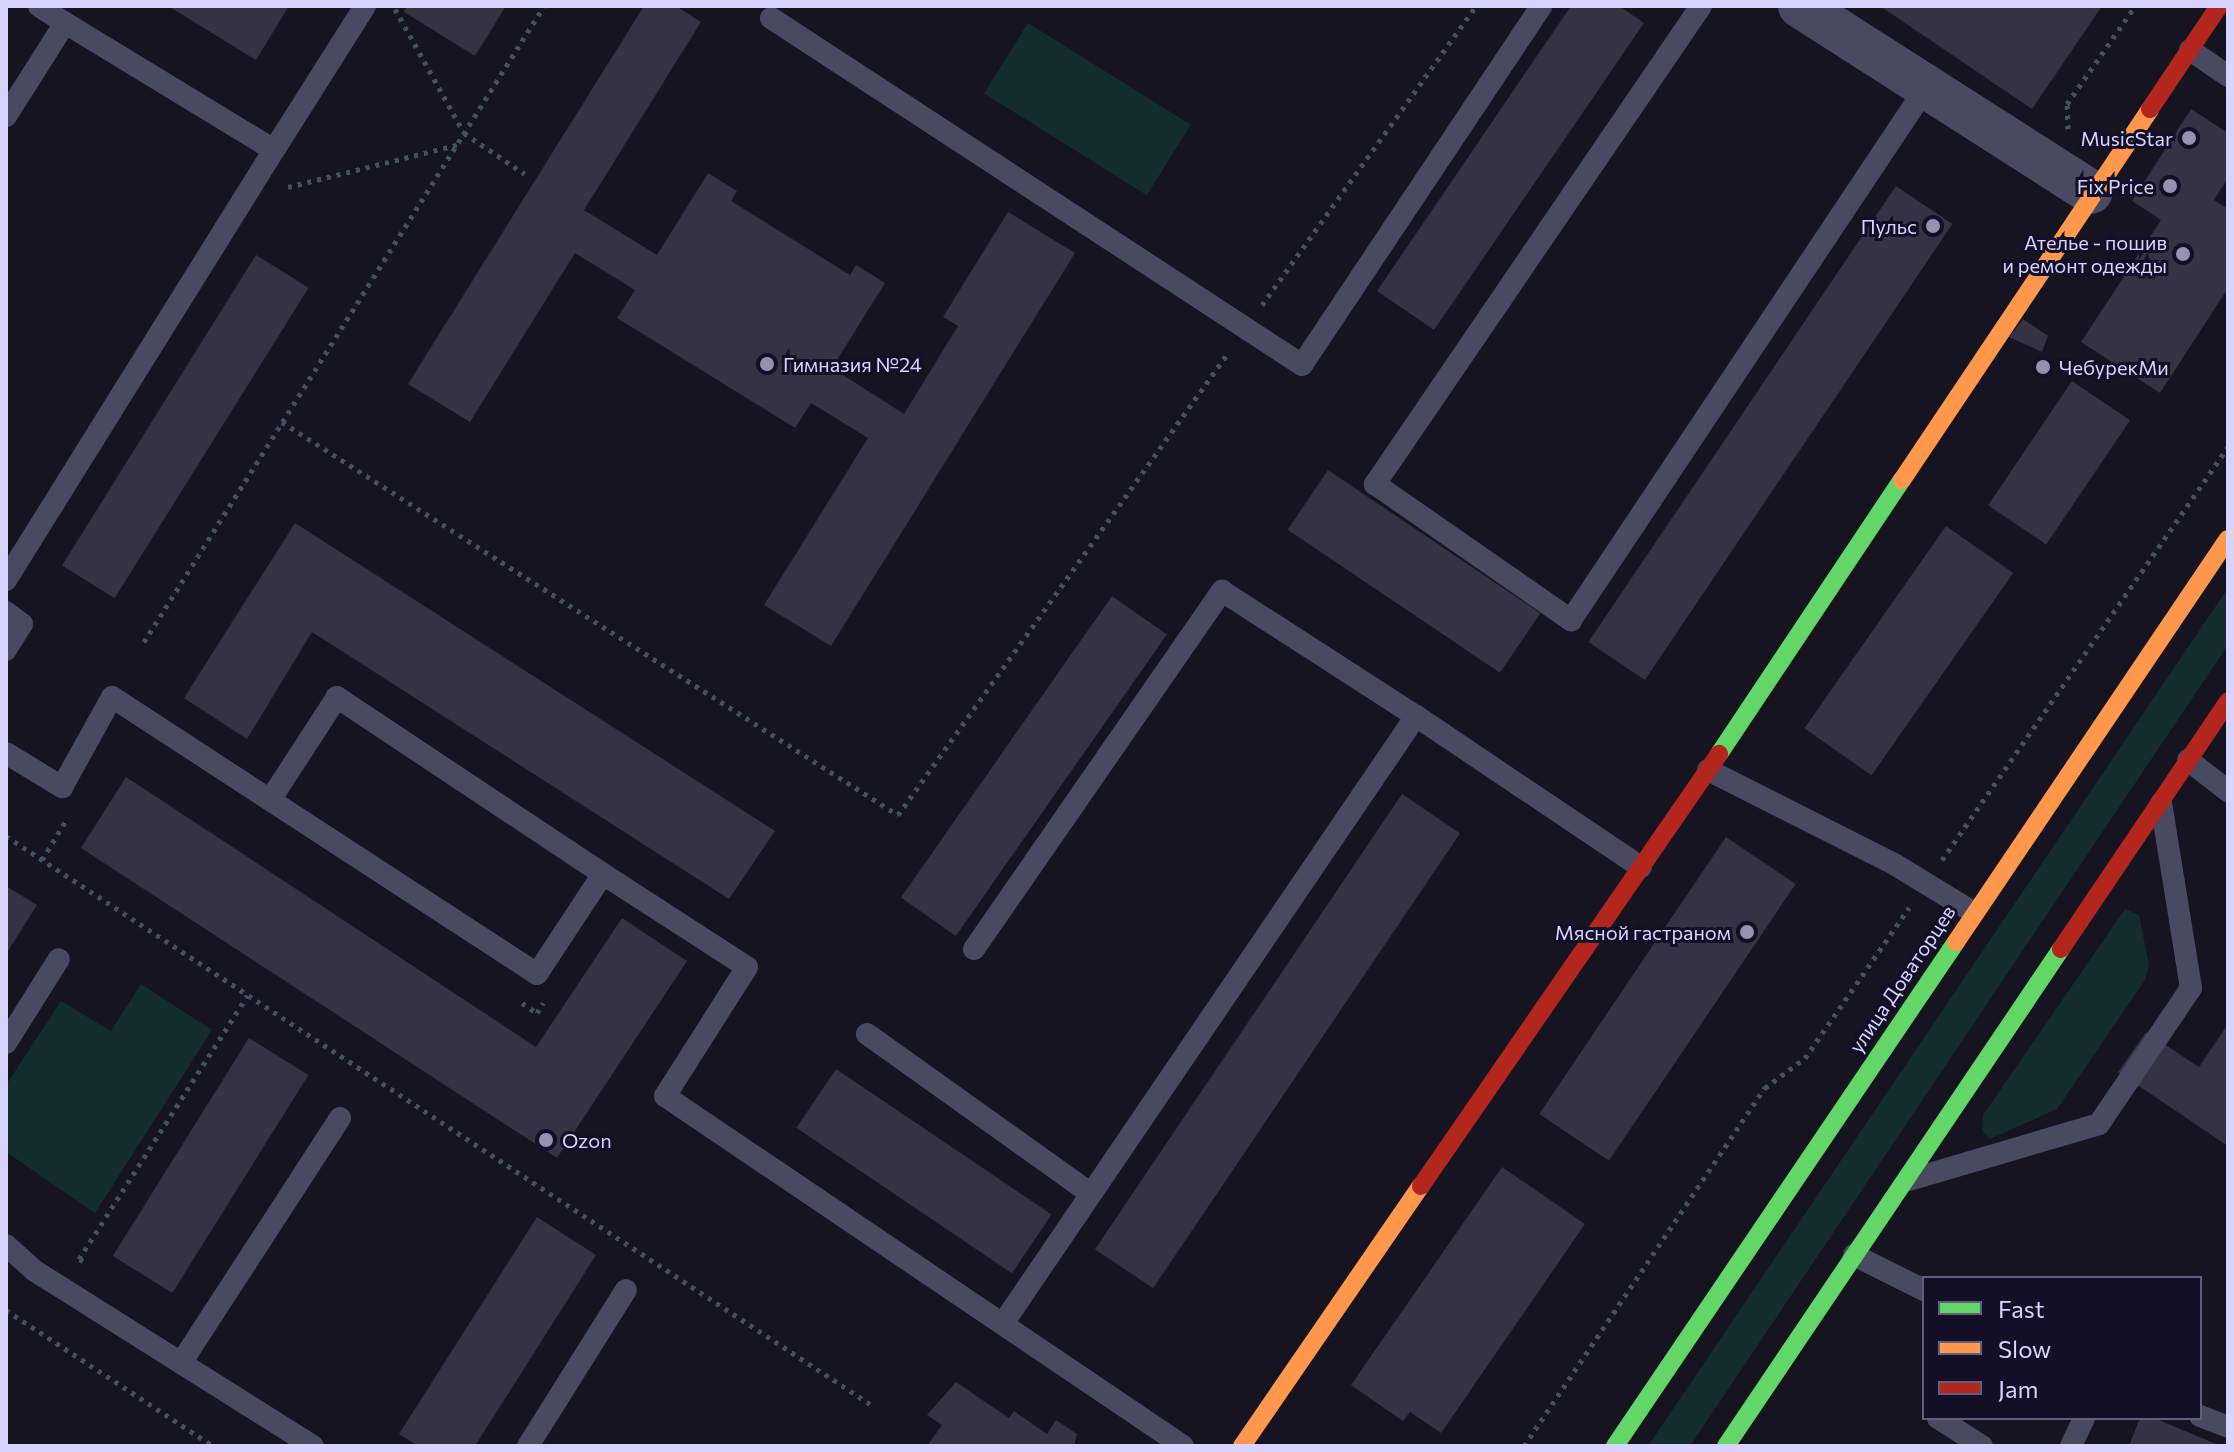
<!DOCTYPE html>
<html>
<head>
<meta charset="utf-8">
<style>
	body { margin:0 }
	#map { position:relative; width:2234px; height:1452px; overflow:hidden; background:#161421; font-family:Commissioner,sans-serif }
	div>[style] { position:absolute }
	.green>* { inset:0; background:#132c2d; transform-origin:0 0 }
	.building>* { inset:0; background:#343243; transform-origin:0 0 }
	.path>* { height:5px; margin-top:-2.5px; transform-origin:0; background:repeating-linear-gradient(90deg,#44505f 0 4px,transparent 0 10px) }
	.lane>* { height:22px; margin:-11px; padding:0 11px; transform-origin:11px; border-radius:11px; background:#4a4962 }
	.street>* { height:44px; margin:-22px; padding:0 22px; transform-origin:22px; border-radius:22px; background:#4a4962 }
	.fast>* { height:18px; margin:-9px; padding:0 9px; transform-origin:9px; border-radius:9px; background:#63d668 }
	.slow>* { height:18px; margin:-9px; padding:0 9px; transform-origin:9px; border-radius:9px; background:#ff974d }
	.jam>* { height:18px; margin:-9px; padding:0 9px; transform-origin:9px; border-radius:9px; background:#b3261e }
	.dots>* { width:22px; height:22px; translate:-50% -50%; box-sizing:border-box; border:4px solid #130f26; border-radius:50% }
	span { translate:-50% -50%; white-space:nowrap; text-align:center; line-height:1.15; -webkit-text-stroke:6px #130f26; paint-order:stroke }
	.poi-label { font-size:20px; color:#d9d4ff }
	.right { translate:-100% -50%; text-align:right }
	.left { translate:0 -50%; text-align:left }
	.street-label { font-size:20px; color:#d9d4ff }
	.frame { position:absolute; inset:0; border:8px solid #d9d4ff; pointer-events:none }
	.legend { position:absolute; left:1922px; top:1276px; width:280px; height:144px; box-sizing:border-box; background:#130f26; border:2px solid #625e7d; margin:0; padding:10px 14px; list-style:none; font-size:24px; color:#d9d4ff }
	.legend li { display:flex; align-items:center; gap:16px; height:40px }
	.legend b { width:40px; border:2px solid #625e7d }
</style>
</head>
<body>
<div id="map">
	<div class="green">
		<div style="left:1028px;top:23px;width:192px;height:83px;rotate:32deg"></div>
		<div style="clip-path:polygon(2228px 588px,2228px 645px,1690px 1446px,1648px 1446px)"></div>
		<div style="clip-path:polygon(2125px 909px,2139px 915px,2149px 965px,2145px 980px,2057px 1109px,1990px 1139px,1982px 1130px,1983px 1115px)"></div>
		<div style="clip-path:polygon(141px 984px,212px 1030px,95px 1213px,6px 1152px,6px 1085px,61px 1001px,111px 1031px)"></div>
	</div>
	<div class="building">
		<div style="clip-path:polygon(168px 6px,289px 6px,256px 60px)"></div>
		<div style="clip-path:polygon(407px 6px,506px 6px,475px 56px,404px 12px)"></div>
		<div style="clip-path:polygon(644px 6px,676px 6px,701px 22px,584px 210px,657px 255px,708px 173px,737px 191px,731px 201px,850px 275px,856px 265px,885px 283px,832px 368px,904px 414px,958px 326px,943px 317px,1008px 212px,1075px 253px,831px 646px,764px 605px,868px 438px,811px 403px,795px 428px,617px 318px,635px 290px,575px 253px,470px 422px,408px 384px)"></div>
		<div style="clip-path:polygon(1571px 6px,1619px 6px,1644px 23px,1434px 330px,1377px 291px)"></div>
		<div style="clip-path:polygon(1880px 6px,2102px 6px,2032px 109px)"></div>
		<div style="clip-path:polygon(2191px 109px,2228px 133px,2228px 178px,2214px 200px,2228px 209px,2228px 288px,2160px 393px,2081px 342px,2161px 220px,2132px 201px)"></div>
		<div style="left:1896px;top:186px;width:68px;height:550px;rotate:34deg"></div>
		<div style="left:256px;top:255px;width:62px;height:366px;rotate:32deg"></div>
		<div style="clip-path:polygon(2023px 319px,2048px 336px,2042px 352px,2009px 337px)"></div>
		<div style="left:2072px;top:381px;width:70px;height:150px;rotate:34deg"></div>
		<div style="left:1328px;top:470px;width:256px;height:72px;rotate:34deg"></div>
		<div style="clip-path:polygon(295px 523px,775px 831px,729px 899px,312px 632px,247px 739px,184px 698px)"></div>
		<div style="left:1946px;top:526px;width:82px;height:247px;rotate:35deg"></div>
		<div style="left:1112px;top:596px;width:67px;height:368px;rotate:35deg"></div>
		<div style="clip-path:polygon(126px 777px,536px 1047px,622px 918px,687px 961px,557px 1158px,81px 848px)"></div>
		<div style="left:1402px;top:794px;width:70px;height:549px;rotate:34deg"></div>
		<div style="left:1726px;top:837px;width:84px;height:334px;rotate:34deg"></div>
		<div style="clip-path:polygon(6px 886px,37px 905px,6px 954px)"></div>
		<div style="clip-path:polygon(2228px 1024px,2227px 1086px,2228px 1146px,2118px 1072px,2146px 1032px,2199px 1067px)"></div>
		<div style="left:249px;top:1038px;width:70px;height:257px;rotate:32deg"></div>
		<div style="left:836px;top:1069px;width:260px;height:71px;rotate:34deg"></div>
		<div style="clip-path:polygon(1502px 1167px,1585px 1224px,1441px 1433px,1410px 1412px,1403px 1421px,1351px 1385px)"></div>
		<div style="clip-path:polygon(537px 1217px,596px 1255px,475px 1446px,418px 1446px,399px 1434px)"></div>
		<div style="clip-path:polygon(956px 1382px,1009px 1418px,1014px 1411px,1047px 1434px,1056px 1420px,1077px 1434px,1074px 1446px,927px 1446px,942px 1425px,927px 1415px)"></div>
		<div style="clip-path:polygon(2140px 1418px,2154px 1418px,2221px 1446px,2129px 1446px)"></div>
	</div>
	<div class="path">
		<div style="left:395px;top:9px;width:142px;rotate:60.9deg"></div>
		<div style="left:464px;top:133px;width:73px;rotate:33.9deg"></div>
		<div style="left:2068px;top:129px;width:25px;rotate:-92deg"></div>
		<div style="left:2067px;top:104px;width:119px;rotate:-55.2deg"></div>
		<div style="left:288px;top:187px;width:174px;rotate:-14deg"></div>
		<div style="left:1262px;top:305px;width:368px;rotate:-54.4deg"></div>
		<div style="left:282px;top:422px;width:731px;rotate:32.54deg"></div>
		<div style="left:898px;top:815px;width:568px;rotate:-54.46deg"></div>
		<div style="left:144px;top:642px;width:751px;rotate:-57.83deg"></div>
		<div style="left:6px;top:836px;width:1034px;rotate:33.32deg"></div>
		<div style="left:42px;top:860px;width:50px;rotate:-58.8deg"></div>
		<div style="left:1942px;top:860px;width:502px;rotate:-55.3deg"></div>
		<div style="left:522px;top:1003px;width:18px;rotate:34deg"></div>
		<div style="left:537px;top:1013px;width:12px;rotate:-59deg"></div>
		<div style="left:83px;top:1261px;width:4px;rotate:-153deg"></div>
		<div style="left:79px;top:1259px;width:313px;rotate:-57.4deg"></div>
		<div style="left:6px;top:1310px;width:248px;rotate:33.3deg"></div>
		<div style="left:1524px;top:1446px;width:432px;rotate:-56.1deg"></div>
		<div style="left:1765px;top:1088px;width:50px;rotate:-36.9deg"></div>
		<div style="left:1805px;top:1058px;width:183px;rotate:-55.3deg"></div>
	</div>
	<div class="lane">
		<div style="left:1701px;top:6px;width:579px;rotate:124.29deg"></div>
		<div style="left:1375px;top:484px;width:239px;rotate:34.8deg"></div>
		<div style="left:1571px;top:620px;width:642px;rotate:-56.31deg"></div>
		<div style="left:771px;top:18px;width:634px;rotate:33.16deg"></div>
		<div style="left:1302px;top:365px;width:431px;rotate:-56.3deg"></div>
		<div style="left:2190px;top:50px;width:46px;rotate:34.4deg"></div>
		<div style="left:6px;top:116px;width:110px;rotate:-57.6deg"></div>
		<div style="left:65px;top:23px;width:31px;rotate:-147deg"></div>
		<div style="left:274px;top:150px;width:170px;rotate:-57.7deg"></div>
		<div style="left:6px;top:580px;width:507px;rotate:-58.07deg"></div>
		<div style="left:274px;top:150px;width:245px;rotate:-148.7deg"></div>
		<div style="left:6px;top:612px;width:20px;rotate:37deg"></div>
		<div style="left:22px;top:624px;width:31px;rotate:122deg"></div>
		<div style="left:6px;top:753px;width:66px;rotate:31.3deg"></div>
		<div style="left:62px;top:787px;width:103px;rotate:-60.9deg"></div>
		<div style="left:112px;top:697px;width:507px;rotate:33.09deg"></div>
		<div style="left:537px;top:974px;width:120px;rotate:-56.6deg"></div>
		<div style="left:603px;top:874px;width:320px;rotate:-146.4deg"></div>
		<div style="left:337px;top:697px;width:119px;rotate:123deg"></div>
		<div style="left:2188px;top:760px;width:51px;rotate:37.8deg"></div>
		<div style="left:1708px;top:770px;width:208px;rotate:26.8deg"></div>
		<div style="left:1894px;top:864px;width:92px;rotate:31.3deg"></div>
		<div style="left:603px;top:874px;width:171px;rotate:32.9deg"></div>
		<div style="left:747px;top:967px;width:153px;rotate:122.4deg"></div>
		<div style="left:665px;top:1096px;width:625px;rotate:34.05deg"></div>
		<div style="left:974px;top:949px;width:436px;rotate:-55.3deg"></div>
		<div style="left:1222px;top:591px;width:231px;rotate:32.8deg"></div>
		<div style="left:867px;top:1034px;width:275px;rotate:35.5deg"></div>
		<div style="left:6px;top:1043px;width:99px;rotate:-57.8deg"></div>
		<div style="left:1909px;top:1180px;width:198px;rotate:-16.4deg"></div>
		<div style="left:2099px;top:1124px;width:164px;rotate:-55.9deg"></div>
		<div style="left:2191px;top:988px;width:187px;rotate:-99.2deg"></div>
		<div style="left:6px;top:1245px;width:39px;rotate:42deg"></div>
		<div style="left:35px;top:1271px;width:328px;rotate:32.2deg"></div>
		<div style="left:1854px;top:1255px;width:78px;rotate:26.6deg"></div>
		<div style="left:1004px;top:1322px;width:733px;rotate:-55.79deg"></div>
		<div style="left:1416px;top:716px;width:271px;rotate:33.9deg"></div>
		<div style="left:181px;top:1363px;width:292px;rotate:-57deg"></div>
		<div style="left:2200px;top:1416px;width:30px;rotate:21deg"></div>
		<div style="left:1938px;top:1418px;width:52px;rotate:32.5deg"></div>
		<div style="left:528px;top:1446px;width:184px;rotate:-57.9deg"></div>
		<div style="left:2071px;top:1446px;width:31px;rotate:-65deg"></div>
	</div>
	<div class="street">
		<div style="left:1800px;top:6px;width:345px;rotate:32.6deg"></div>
	</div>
	<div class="fast">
		<div style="left:1719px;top:754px;width:329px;rotate:-56.3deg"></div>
		<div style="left:1615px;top:1446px;width:609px;rotate:-55.92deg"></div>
		<div style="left:1726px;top:1446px;width:599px;rotate:-56.02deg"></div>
	</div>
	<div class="slow">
		<div style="left:1902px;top:480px;width:446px;rotate:-56.2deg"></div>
		<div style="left:1956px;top:942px;width:486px;rotate:-56deg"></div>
		<div style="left:1242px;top:1446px;width:316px;rotate:-55.5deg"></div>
	</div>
	<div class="jam">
		<div style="left:2150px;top:109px;width:124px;rotate:-56.2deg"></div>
		<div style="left:2061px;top:949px;width:299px;rotate:-56deg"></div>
		<div style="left:1421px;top:1186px;width:525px;rotate:-55.4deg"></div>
	</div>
	<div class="dots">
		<div style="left:2189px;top:138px;background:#9591b1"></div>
		<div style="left:2170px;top:186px;background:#9591b1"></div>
		<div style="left:1933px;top:226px;background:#9591b1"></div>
		<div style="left:2183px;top:254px;background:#9591b1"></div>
		<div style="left:767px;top:364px;background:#9591b1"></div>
		<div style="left:2043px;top:367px;background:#9591b1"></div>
		<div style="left:1747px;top:932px;background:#9591b1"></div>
		<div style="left:546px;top:1140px;background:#9591b1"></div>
	</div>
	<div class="poi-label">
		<span class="right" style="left:2173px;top:138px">MusicStar</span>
		<span class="right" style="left:2154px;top:186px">Fix Price</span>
		<span class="right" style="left:1917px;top:226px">Пульс</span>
		<span class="right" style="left:2167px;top:254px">Ателье - пошив<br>и ремонт одежды</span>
		<span class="left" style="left:783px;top:364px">Гимназия №24</span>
		<span class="left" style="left:2059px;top:367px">ЧебурекМи</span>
		<span class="right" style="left:1731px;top:932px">Мясной гастраном</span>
		<span class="left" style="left:562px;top:1140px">Ozon</span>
	</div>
	<div class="street-label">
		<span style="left:1902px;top:979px;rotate:-56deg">улица Доваторцев</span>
	</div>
	<div class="frame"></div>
	<ul class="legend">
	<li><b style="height:10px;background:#63d668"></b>Fast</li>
	<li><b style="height:10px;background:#ff974d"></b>Slow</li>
	<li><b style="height:10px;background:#b3261e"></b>Jam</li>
	</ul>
</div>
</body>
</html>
